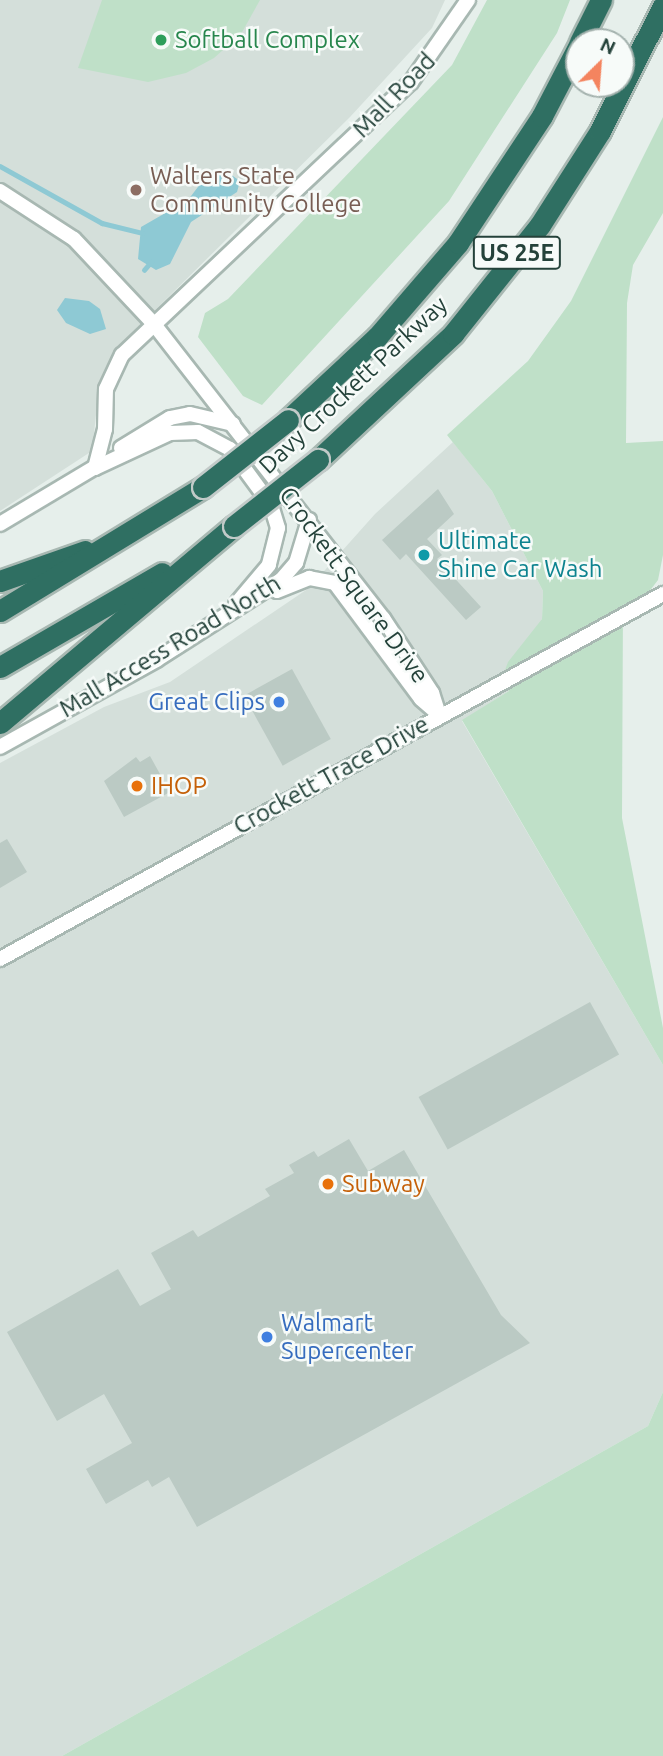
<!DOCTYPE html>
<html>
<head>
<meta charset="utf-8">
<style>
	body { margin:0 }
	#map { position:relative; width:663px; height:1756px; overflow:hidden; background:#e6efeb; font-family:Ubuntu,sans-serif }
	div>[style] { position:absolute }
	.built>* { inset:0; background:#d4dfda }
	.green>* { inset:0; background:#bfe0c8 }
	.water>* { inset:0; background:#8ec9d4 }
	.stream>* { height:4.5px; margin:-2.25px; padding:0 2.25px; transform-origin:2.25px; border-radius:2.25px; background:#8ec9d4 }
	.building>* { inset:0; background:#bbcac4; transform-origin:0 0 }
	.roads { filter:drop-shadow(2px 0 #a8b8b2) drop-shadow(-2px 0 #a8b8b2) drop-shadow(0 2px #a8b8b2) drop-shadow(0 -2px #a8b8b2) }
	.minor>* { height:14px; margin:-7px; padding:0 7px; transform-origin:7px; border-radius:7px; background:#fff }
	.highway>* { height:21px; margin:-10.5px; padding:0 10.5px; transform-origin:10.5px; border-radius:10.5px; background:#2f6f62 }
	.bridges { filter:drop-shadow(2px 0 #c2cac8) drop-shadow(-2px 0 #c2cac8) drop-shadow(0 2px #c2cac8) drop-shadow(0 -2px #c2cac8) }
	.highway-bridge>* { height:21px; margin:-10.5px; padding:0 10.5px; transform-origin:10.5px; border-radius:10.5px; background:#2f6f62 }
	.dots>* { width:19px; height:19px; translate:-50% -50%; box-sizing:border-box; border:4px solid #f7fbf9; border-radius:50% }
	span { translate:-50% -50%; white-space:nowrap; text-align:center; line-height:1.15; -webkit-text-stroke:5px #f7fbf9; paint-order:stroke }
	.shield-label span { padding:2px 5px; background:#f7fbf9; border:2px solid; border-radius:5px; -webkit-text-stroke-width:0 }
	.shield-label { font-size:23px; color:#24423a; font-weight:700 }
	.leisure-label { font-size:24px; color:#27864d }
	.left { translate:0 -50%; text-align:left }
	.street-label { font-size:24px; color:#24423a }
	.education-label { font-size:24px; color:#785e54 }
	.culture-label { font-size:24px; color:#0d838f }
	.shop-label { font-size:24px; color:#366cbe }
	.right { translate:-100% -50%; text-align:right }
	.food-label { font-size:24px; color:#c56008 }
	.north { position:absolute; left:565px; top:28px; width:70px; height:70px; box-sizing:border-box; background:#f7fbf9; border:2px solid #a3b1ad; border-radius:50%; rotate:25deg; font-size:19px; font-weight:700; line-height:28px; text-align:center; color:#24423a }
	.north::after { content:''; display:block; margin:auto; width:24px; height:32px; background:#f4845f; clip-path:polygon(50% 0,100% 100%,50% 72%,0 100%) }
</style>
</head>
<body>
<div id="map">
	<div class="built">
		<div style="clip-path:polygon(0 0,445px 0,432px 28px,350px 117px,133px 332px,99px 388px,92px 451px,0 511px)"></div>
		<div style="clip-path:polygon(453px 442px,492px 491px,543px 591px,542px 619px,509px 691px,462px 721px,663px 1065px,663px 1392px,648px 1426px,62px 1756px,0 1756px,0 763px,104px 707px,170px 682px,309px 588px,375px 514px)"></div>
	</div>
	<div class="green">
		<div style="clip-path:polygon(102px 0,260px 0,241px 34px,214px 58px,186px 73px,148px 82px,78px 68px)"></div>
		<div style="clip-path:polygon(487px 0,570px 0,557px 33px,449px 201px,262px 405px,243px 396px,198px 337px,205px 313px,228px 299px,452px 65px)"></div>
		<div style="clip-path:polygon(663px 117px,663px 213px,633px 265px,627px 303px,626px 443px,663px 441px,663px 555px,658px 580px,645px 597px,623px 605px,622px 818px,663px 1028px,663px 1065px,462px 720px,509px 691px,501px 681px,508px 662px,542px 619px,543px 591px,492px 491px,447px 435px,528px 361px,571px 301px)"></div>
		<div style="clip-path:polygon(663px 1392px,663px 1756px,62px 1756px,648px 1426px)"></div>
	</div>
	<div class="water">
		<div style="clip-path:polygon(223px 169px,240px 181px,237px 192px,191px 222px,170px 264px,156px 270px,138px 259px,141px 227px,188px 200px,204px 179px)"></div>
		<div style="clip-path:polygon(65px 298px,89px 301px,100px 309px,106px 329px,90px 334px,66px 323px,57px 310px)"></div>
	</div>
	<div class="stream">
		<div style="left:0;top:166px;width:117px;rotate:29.2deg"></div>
		<div style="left:102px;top:223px;width:42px;rotate:13.7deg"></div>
		<div style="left:144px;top:270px;width:11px;rotate:-49deg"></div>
	</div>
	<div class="building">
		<div style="clip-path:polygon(438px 489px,454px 514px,427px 539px,442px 555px,437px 559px,481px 607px,466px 620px,406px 554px,400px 560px,382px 540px)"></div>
		<div style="left:292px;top:669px;width:80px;height:55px;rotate:61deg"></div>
		<div style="clip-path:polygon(150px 756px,170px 792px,124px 817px,104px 781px,136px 757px,140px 762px)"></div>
		<div style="clip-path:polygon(7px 839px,27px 872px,0 888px,0 843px)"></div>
		<div style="left:590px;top:1002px;width:60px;height:196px;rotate:61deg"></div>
		<div style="clip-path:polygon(349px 1139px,368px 1171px,404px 1150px,501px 1315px,530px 1343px,197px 1527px,169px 1477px,152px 1487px,148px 1480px,106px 1504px,86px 1469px,132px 1443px,104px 1394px,57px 1421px,7px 1332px,118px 1269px,140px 1306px,171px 1289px,151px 1253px,193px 1230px,198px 1237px,270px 1196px,265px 1189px,294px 1173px,289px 1165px,314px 1151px,318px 1157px)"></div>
	</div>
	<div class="roads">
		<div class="minor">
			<div style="left:0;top:191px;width:88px;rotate:33deg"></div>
			<div style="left:74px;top:239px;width:115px;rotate:46.8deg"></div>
			<div style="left:153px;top:323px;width:374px;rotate:52.1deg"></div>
			<div style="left:383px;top:618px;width:90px;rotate:56.8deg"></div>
			<div style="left:432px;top:693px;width:23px;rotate:72deg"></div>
			<div style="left:121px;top:448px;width:57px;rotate:-31.5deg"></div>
			<div style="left:170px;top:418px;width:20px;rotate:-11deg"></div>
			<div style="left:190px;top:414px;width:44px;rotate:13.1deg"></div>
			<div style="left:95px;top:468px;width:40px;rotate:-75.6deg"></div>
			<div style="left:105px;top:429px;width:40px;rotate:-88.6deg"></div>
			<div style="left:106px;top:389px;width:38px;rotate:-65deg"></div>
			<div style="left:122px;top:355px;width:398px;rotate:-43.4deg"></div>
			<div style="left:411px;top:82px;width:100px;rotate:-55.2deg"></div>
			<div style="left:95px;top:468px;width:83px;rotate:-25deg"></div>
			<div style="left:170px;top:433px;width:28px;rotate:-2deg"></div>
			<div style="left:198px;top:432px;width:36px;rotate:28deg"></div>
			<div style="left:230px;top:449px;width:69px;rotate:53.8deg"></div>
			<div style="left:271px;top:505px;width:24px;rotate:73deg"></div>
			<div style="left:278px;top:528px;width:38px;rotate:104deg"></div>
			<div style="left:269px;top:565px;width:51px;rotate:130.2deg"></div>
			<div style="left:0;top:524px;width:119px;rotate:-30.9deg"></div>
			<div style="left:277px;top:591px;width:35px;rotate:-22deg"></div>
			<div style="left:309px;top:578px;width:26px;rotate:11deg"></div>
			<div style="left:335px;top:583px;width:144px;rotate:53.4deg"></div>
			<div style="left:421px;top:699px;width:23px;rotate:41deg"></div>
			<div style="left:0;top:747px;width:179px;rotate:-29.1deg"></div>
			<div style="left:156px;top:660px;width:148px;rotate:-32.6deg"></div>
			<div style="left:281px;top:580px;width:23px;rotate:-49deg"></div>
			<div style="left:296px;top:563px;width:45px;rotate:-73.2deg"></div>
			<div style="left:0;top:959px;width:757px;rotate:-28.83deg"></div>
		</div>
		<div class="highway">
			<div style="left:580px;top:42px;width:47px;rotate:-63.4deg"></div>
			<div style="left:288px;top:420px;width:122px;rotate:-43deg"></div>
			<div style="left:377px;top:337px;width:124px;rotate:-49.2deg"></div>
			<div style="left:458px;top:243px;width:152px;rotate:-56.5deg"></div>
			<div style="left:542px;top:116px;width:80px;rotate:-62.5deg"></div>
			<div style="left:318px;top:460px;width:185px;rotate:-43deg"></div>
			<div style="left:453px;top:334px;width:139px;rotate:-51.4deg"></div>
			<div style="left:540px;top:225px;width:112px;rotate:-57.4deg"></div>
			<div style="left:600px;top:131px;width:140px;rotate:-63.3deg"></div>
			<div style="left:0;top:581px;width:90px;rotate:-19.4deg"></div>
			<div style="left:0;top:611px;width:238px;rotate:-31.4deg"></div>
			<div style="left:0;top:667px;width:187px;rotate:-30.1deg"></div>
			<div style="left:0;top:723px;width:306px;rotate:-40.1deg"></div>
		</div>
	</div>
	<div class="bridges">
		<div class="highway-bridge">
			<div style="left:203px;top:487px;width:108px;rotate:-38.2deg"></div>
			<div style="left:234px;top:526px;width:107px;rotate:-38.2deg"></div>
		</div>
	</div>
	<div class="dots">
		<div style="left:161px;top:40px;background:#2e9e5b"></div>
		<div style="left:136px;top:190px;background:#8d6e63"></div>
		<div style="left:424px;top:555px;background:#0f9aa8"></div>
		<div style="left:279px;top:702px;background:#3f7fe0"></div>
		<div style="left:137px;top:786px;background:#e8710a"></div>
		<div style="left:328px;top:1184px;background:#e8710a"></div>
		<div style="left:267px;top:1337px;background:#3f7fe0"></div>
	</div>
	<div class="shield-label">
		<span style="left:517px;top:253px">US 25E</span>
	</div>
	<div class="leisure-label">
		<span class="left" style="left:175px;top:40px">Softball Complex</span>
	</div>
	<div class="street-label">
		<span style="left:394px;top:95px;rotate:-46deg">Mall Road</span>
		<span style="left:353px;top:385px;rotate:-43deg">Davy Crockett Parkway</span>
		<span style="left:354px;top:585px;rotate:54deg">Crockett Square Drive</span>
		<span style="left:170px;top:646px;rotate:-31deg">Mall Access Road North</span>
		<span style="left:331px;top:775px;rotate:-29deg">Crockett Trace Drive</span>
	</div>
	<div class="education-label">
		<span class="left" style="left:150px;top:190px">Walters State<br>Community College</span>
	</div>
	<div class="culture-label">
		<span class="left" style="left:438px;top:555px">Ultimate<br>Shine Car Wash</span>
	</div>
	<div class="shop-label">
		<span class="right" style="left:265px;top:702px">Great Clips</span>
		<span class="left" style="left:281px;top:1337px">Walmart<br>Supercenter</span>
	</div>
	<div class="food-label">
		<span class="left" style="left:151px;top:786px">IHOP</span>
		<span class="left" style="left:342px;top:1184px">Subway</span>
	</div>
	<div class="north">N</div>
</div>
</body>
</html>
